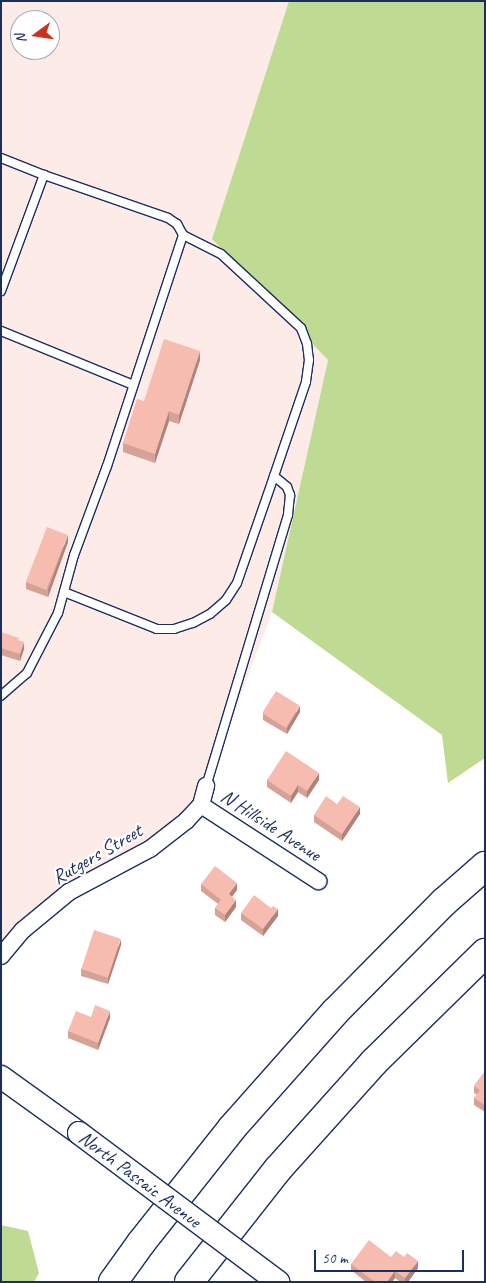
<!DOCTYPE html>
<html>
<head>
<meta charset="utf-8">
<style>
	body { margin:0 }
	#map { position:relative; width:486px; height:1283px; overflow:hidden; background:#fff; font-family:Caveat,sans-serif }
	div>[style] { position:absolute }
	.built>* { inset:0; background:#fdebe7 }
	.green>* { inset:0; background:#bfda92 }
	.roads { filter:drop-shadow(1px 0 #1b2f5e) drop-shadow(-1px 0 #1b2f5e) drop-shadow(0 1px #1b2f5e) drop-shadow(0 -1px #1b2f5e) }
	.service>* { height:8px; margin:-4px; padding:0 4px; transform-origin:4px; border-radius:4px; background:#fff }
	.minor>* { height:16px; margin:-8px; padding:0 8px; transform-origin:8px; border-radius:8px; background:#fff }
	.secondary>* { height:22px; margin:-11px; padding:0 11px; transform-origin:11px; border-radius:11px; background:#fff }
	.motorway>* { height:28px; margin:-14px; padding:0 14px; transform-origin:14px; border-radius:14px; background:#fff }
	.bridges { filter:drop-shadow(1px 0 #1b2f5e) drop-shadow(-1px 0 #1b2f5e) drop-shadow(0 1px #1b2f5e) drop-shadow(0 -1px #1b2f5e) }
	.secondary-bridge>* { height:22px; margin:-11px; padding:0 11px; transform-origin:11px; border-radius:11px; background:#fff }
	.wall>* { inset:0; background:#d4a297 }
	.shaded-wall>* { inset:0; background:#ad847b }
	.building>* { inset:0; background:#f7bcb0; transform-origin:0 0 }
	span { translate:-50% -50%; white-space:nowrap; text-align:center; line-height:1.15; -webkit-text-stroke:4.5px #fff; paint-order:stroke }
	.street-label { font-size:20px; color:#1b2f5e }
	.frame { position:absolute; inset:0; border:2px solid #1b2f5e; pointer-events:none }
	.north { position:absolute; left:10px; top:10px; width:50px; height:50px; box-sizing:border-box; background:#fff; border:1px solid #a4acbf; border-radius:50%; rotate:256deg; font-size:14px; font-weight:700; line-height:20px; text-align:center; color:#1b2f5e }
	.north::after { content:''; display:block; margin:auto; width:18px; height:22px; background:#c8321e; clip-path:polygon(50% 0,100% 100%,50% 72%,0 100%) }
	.scale { position:absolute; left:314px; top:1250px; width:150px; height:22px; box-sizing:border-box; border:2px solid #1b2f5e; border-top:0; padding-left:6px; font-size:15px; line-height:18px; white-space:nowrap; color:#1b2f5e; -webkit-text-stroke:4px #fff; paint-order:stroke }
</style>
</head>
<body>
<div id="map">
	<div class="built">
		<div style="clip-path:polygon(evenodd,1px 1px,289px 1px,212px 239px,328px 360px,272px 612px,199px 808px,99px 877px,1px 952px,1px 1px,20px 20px,50px 20px,50px 50px,20px 50px,20px 20px)"></div>
	</div>
	<div class="green">
		<div style="clip-path:polygon(289px 1px,485px 1px,485px 758px,448px 783px,442px 735px,272px 612px,328px 360px,212px 239px)"></div>
		<div style="clip-path:polygon(1px 1225px,28px 1231px,39px 1273px,34px 1282px,1px 1282px)"></div>
	</div>
	<div class="roads">
		<div class="service">
			<div style="left:1px;top:158px;width:46px;rotate:21.6deg"></div>
			<div style="left:183px;top:235px;width:42px;rotate:26.6deg"></div>
			<div style="left:221px;top:254px;width:109px;rotate:42.8deg"></div>
			<div style="left:301px;top:328px;width:17px;rotate:69deg"></div>
			<div style="left:307px;top:344px;width:16px;rotate:83deg"></div>
			<div style="left:309px;top:360px;width:22px;rotate:98deg"></div>
			<div style="left:306px;top:382px;width:99px;rotate:108.8deg"></div>
			<div style="left:274px;top:476px;width:17px;rotate:40deg"></div>
			<div style="left:287px;top:487px;width:9px;rotate:69deg"></div>
			<div style="left:290px;top:495px;width:20px;rotate:96deg"></div>
			<div style="left:288px;top:515px;width:283px;rotate:106.8deg"></div>
			<div style="left:1px;top:291px;width:124px;rotate:-69.7deg"></div>
			<div style="left:44px;top:175px;width:131px;rotate:19.1deg"></div>
			<div style="left:168px;top:218px;width:11px;rotate:34deg"></div>
			<div style="left:177px;top:224px;width:13px;rotate:61deg"></div>
			<div style="left:183px;top:235px;width:243px;rotate:108.2deg"></div>
			<div style="left:107px;top:466px;width:95px;rotate:110.3deg"></div>
			<div style="left:74px;top:555px;width:60px;rotate:105.4deg"></div>
			<div style="left:58px;top:613px;width:68px;rotate:117.3deg"></div>
			<div style="left:27px;top:673px;width:35px;rotate:139deg"></div>
			<div style="left:1px;top:331px;width:143px;rotate:22.2deg"></div>
			<div style="left:64px;top:592px;width:100px;rotate:21.7deg"></div>
			<div style="left:157px;top:629px;width:17px"></div>
			<div style="left:174px;top:629px;width:20px;rotate:-18deg"></div>
			<div style="left:193px;top:623px;width:19px;rotate:-28deg"></div>
			<div style="left:210px;top:614px;width:21px;rotate:-41deg"></div>
			<div style="left:226px;top:600px;width:20px;rotate:-57deg"></div>
			<div style="left:237px;top:583px;width:113px;rotate:-70.9deg"></div>
		</div>
		<div class="minor">
			<div style="left:201px;top:805px;width:140px;rotate:33deg"></div>
			<div style="left:1px;top:956px;width:34px;rotate:-50deg"></div>
			<div style="left:23px;top:930px;width:60px;rotate:-39.6deg"></div>
			<div style="left:69px;top:892px;width:92px;rotate:-28deg"></div>
			<div style="left:150px;top:849px;width:46px;rotate:-37.9deg"></div>
			<div style="left:186px;top:821px;width:22px;rotate:-47deg"></div>
			<div style="left:201px;top:805px;width:20px;rotate:-75deg"></div>
		</div>
		<div class="secondary">
			<div style="left:1px;top:1077px;width:96px;rotate:35.7deg"></div>
		</div>
		<div class="motorway">
			<div style="left:113px;top:1282px;width:48px;rotate:-54.3deg"></div>
			<div style="left:141px;top:1243px;width:147px;rotate:-51.6deg"></div>
			<div style="left:232px;top:1128px;width:155px;rotate:-48.4deg"></div>
			<div style="left:335px;top:1012px;width:155px;rotate:-45.3deg"></div>
			<div style="left:444px;top:902px;width:55px;rotate:-41.3deg"></div>
			<div style="left:189px;top:1282px;width:144px;rotate:-51.8deg"></div>
			<div style="left:278px;top:1169px;width:144px;rotate:-48.1deg"></div>
			<div style="left:374px;top:1062px;width:156px;rotate:-44.5deg"></div>
		</div>
	</div>
	<div class="bridges">
		<div class="secondary-bridge">
			<div style="left:79px;top:1133px;width:249px;rotate:36.8deg"></div>
		</div>
	</div>
	<div class="wall">
		<div style="clip-path:polygon(200px 360px,179px 424px,169px 421px,155px 463px,123px 452px,123px 443px,144px 401px)"></div>
		<div style="clip-path:polygon(68px 542px,48px 597px,26px 589px,26px 582px)"></div>
		<div style="clip-path:polygon(1px 632px,19px 641px,24px 649px,20px 661px,1px 655px)"></div>
		<div style="clip-path:polygon(300px 712px,287px 734px,263px 720px,263px 713px)"></div>
		<div style="clip-path:polygon(267px 780px,319px 780px,307px 798px,298px 792px,291px 803px,267px 787px)"></div>
		<div style="clip-path:polygon(337px 804px,360px 814px,342px 841px,314px 822px,314px 815px)"></div>
		<div style="clip-path:polygon(201px 884px,237px 890px,232px 896px,236px 907px,225px 922px,215px 915px,215px 908px,218px 904px,201px 891px)"></div>
		<div style="clip-path:polygon(241px 913px,278px 916px,263px 936px,241px 920px)"></div>
		<div style="clip-path:polygon(121px 945px,108px 984px,81px 976px,81px 969px)"></div>
		<div style="clip-path:polygon(91px 1017px,110px 1018px,98px 1050px,68px 1038px,68px 1031px)"></div>
		<div style="clip-path:polygon(485px 1071px,485px 1112px,474px 1105px,474px 1098px,477px 1095px,474px 1093px,474px 1086px)"></div>
		<div style="clip-path:polygon(391px 1257px,418px 1268px,408px 1282px,400px 1282px,395px 1278px,392px 1282px,366px 1282px,351px 1270px,351px 1264px)"></div>
	</div>
	<div class="shaded-wall">
		<div style="clip-path:polygon(200px 351px,200px 360px,179px 424px,179px 415px)"></div>
		<div style="clip-path:polygon(169px 411px,169px 421px,155px 463px,155px 454px)"></div>
		<div style="clip-path:polygon(68px 535px,68px 542px,48px 597px,48px 590px)"></div>
		<div style="clip-path:polygon(24px 642px,24px 649px,20px 661px,20px 654px)"></div>
		<div style="clip-path:polygon(300px 706px,300px 712px,287px 734px,287px 728px)"></div>
		<div style="clip-path:polygon(319px 773px,319px 780px,307px 798px,307px 791px)"></div>
		<div style="clip-path:polygon(298px 785px,298px 792px,291px 803px,291px 796px)"></div>
		<div style="clip-path:polygon(360px 807px,360px 814px,342px 841px,342px 834px)"></div>
		<div style="clip-path:polygon(237px 883px,237px 890px,229px 901px,229px 894px)"></div>
		<div style="clip-path:polygon(236px 900px,236px 907px,225px 922px,225px 915px)"></div>
		<div style="clip-path:polygon(278px 909px,278px 916px,263px 936px,263px 929px)"></div>
		<div style="clip-path:polygon(121px 939px,121px 945px,108px 984px,108px 977px)"></div>
		<div style="clip-path:polygon(110px 1011px,110px 1018px,98px 1050px,98px 1043px)"></div>
		<div style="clip-path:polygon(418px 1261px,418px 1268px,408px 1282px,405px 1282px,405px 1278px)"></div>
		<div style="clip-path:polygon(395px 1271px,395px 1278px,392px 1282px,387px 1282px)"></div>
	</div>
	<div class="building">
		<div style="clip-path:polygon(164px 339px,200px 351px,179px 415px,169px 411px,155px 454px,123px 443px,137px 399px,144px 401px)"></div>
		<div style="left:47px;top:527px;width:22px;height:59px;rotate:21deg"></div>
		<div style="clip-path:polygon(1px 632px,19px 638px,18px 640px,24px 642px,20px 654px,1px 648px)"></div>
		<div style="left:276px;top:691px;width:28px;height:26px;rotate:32deg"></div>
		<div style="clip-path:polygon(286px 751px,319px 773px,307px 791px,298px 785px,291px 796px,267px 780px)"></div>
		<div style="clip-path:polygon(326px 796px,337px 804px,343px 796px,360px 807px,342px 834px,314px 815px)"></div>
		<div style="clip-path:polygon(215px 866px,237px 883px,229px 894px,236px 900px,225px 915px,215px 908px,221px 900px,201px 884px)"></div>
		<div style="clip-path:polygon(254px 895px,271px 908px,273px 906px,278px 909px,263px 929px,241px 913px)"></div>
		<div style="left:94px;top:930px;width:28px;height:41px;rotate:18deg"></div>
		<div style="clip-path:polygon(95px 1005px,110px 1011px,98px 1043px,68px 1031px,76px 1011px,91px 1017px)"></div>
		<div style="clip-path:polygon(485px 1071px,485px 1105px,474px 1098px,480px 1090px,474px 1086px)"></div>
		<div style="clip-path:polygon(369px 1240px,391px 1257px,396px 1251px,404px 1257px,407px 1253px,418px 1261px,405px 1278px,395px 1271px,387px 1282px,375px 1282px,351px 1264px)"></div>
	</div>
	<div class="street-label">
		<span style="left:271px;top:825px;rotate:33deg">N Hillside Avenue</span>
		<span style="left:97px;top:854px;rotate:-30deg">Rutgers Street</span>
		<span style="left:140px;top:1179px;rotate:37deg">North Passaic Avenue</span>
	</div>
	<div class="frame"></div>
	<div class="north">N</div>
	<div class="scale">50 m</div>
</div>
</body>
</html>
